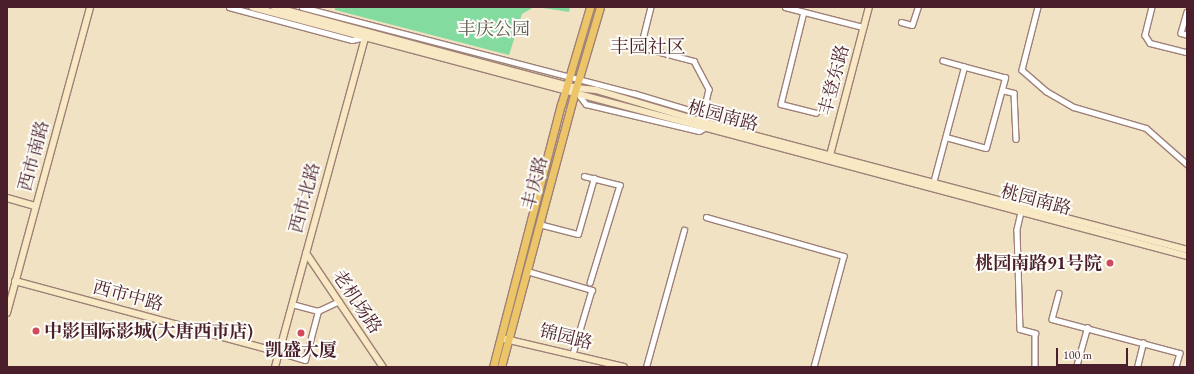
<!DOCTYPE html>
<html>
<head>
<meta charset="utf-8">
<style>
	body { margin:0 }
	#map { position:relative; width:1194px; height:374px; overflow:hidden; background:#f1e2c4; font-family:"EB Garamond","Noto Serif SC",serif }
	div>[style] { position:absolute }
	.green>* { inset:0; background:#83db9f }
	.roads { filter:drop-shadow(1px 0 #9e8078) drop-shadow(-1px 0 #9e8078) drop-shadow(0 1px #9e8078) drop-shadow(0 -1px #9e8078) }
	.street>* { height:4.5px; margin:-2.25px; padding:0 2.25px; transform-origin:2.25px; border-radius:2.25px; background:#fff }
	.secondary>* { height:6px; margin:-3px; padding:0 3px; transform-origin:3px; border-radius:3px; background:#f8e8c3 }
	.primary>* { height:7px; margin:-3.5px; padding:0 3.5px; transform-origin:3.5px; border-radius:3.5px; background:#edc569 }
	.dots>* { width:11px; height:11px; translate:-50% -50%; box-sizing:border-box; border:2px solid #fdfcf7; border-radius:50% }
	span { translate:-50% -50%; white-space:nowrap; text-align:center; line-height:1.15; -webkit-text-stroke:4px #fdfcf7; paint-order:stroke }
	.park-label { font-size:18px; color:#5b574e }
	.street-label { font-size:18px; color:#4a1f2b }
	.poi-label { font-size:18px; color:#4a1f2b; font-weight:700 }
	.right { translate:-100% -50%; text-align:right }
	.left { translate:0 -50%; text-align:left }
	.neighbourhood-label { font-size:19px; color:#4a1f2b }
	.frame { position:absolute; inset:0; border:8px solid #4a1f2b; pointer-events:none }
	.scale { position:absolute; left:1056px; top:348px; width:72px; height:18px; box-sizing:border-box; border:2px solid #4a1f2b; border-top:0; padding-left:5px; font-size:12px; line-height:14px; white-space:nowrap; color:#4a1f2b; -webkit-text-stroke:3px #fdfcf7; paint-order:stroke }
</style>
</head>
<body>
<div id="map">
	<div class="green">
		<div style="clip-path:polygon(335px 7px,534px 7px,522px 14px,509px 55px,335px 10px)"></div>
		<div style="clip-path:polygon(537px 7px,570px 7px,569px 12px)"></div>
	</div>
	<div class="roads">
		<div class="street">
			<div style="left:229px;top:7px;width:127px;rotate:15deg"></div>
			<div style="left:352px;top:40px;width:13px;rotate:-13deg"></div>
			<div style="left:302px;top:7px;width:342px;rotate:14.6deg"></div>
			<div style="left:633px;top:93px;width:73px;rotate:16.7deg"></div>
			<div style="left:703px;top:114px;width:10px;rotate:66deg"></div>
			<div style="left:651px;top:7px;width:41px;rotate:104deg"></div>
			<div style="left:641px;top:47px;width:55px;rotate:14.8deg"></div>
			<div style="left:694px;top:61px;width:32px;rotate:62deg"></div>
			<div style="left:709px;top:89px;width:26px;rotate:103deg"></div>
			<div style="left:785px;top:7px;width:81px;rotate:14.4deg"></div>
			<div style="left:1038px;top:7px;width:65px;rotate:104.3deg"></div>
			<div style="left:1022px;top:70px;width:32px;rotate:41deg"></div>
			<div style="left:1046px;top:91px;width:32px;rotate:30deg"></div>
			<div style="left:1074px;top:107px;width:75px;rotate:16.3deg"></div>
			<div style="left:1146px;top:128px;width:55px;rotate:41.3deg"></div>
			<div style="left:1152px;top:7px;width:29px;rotate:104deg"></div>
			<div style="left:1145px;top:35px;width:9px;rotate:58deg"></div>
			<div style="left:1150px;top:43px;width:38px;rotate:14deg"></div>
			<div style="left:804px;top:12px;width:95px;rotate:104deg"></div>
			<div style="left:781px;top:104px;width:36px;rotate:14deg"></div>
			<div style="left:1187px;top:12px;width:22px;rotate:106deg"></div>
			<div style="left:1181px;top:33px;width:6px;rotate:18deg"></div>
			<div style="left:901px;top:22px;width:11px;rotate:15deg"></div>
			<div style="left:912px;top:25px;width:19px;rotate:-72deg"></div>
			<div style="left:1002px;top:90px;width:12px;rotate:14deg"></div>
			<div style="left:1014px;top:93px;width:46px;rotate:87.5deg"></div>
			<div style="left:580px;top:96px;width:10px;rotate:53deg"></div>
			<div style="left:586px;top:104px;width:116px;rotate:13.4deg"></div>
			<div style="left:699px;top:131px;width:8px;rotate:-30deg"></div>
			<div style="left:946px;top:137px;width:41px;rotate:15.4deg"></div>
			<div style="left:986px;top:148px;width:73px;rotate:-74.8deg"></div>
			<div style="left:1005px;top:78px;width:42px;rotate:-165deg"></div>
			<div style="left:584px;top:176px;width:37px;rotate:14deg"></div>
			<div style="left:620px;top:185px;width:102px;rotate:107deg"></div>
			<div style="left:933px;top:183px;width:120px;rotate:-75deg"></div>
			<div style="left:964px;top:67px;width:22px;rotate:-164deg"></div>
			<div style="left:1021px;top:212px;width:18px;rotate:103deg"></div>
			<div style="left:1017px;top:230px;width:99px;rotate:88.3deg"></div>
			<div style="left:1020px;top:329px;width:16px;rotate:15deg"></div>
			<div style="left:1035px;top:333px;width:34px;rotate:90deg"></div>
			<div style="left:706px;top:217px;width:143px;rotate:15.8deg"></div>
			<div style="left:844px;top:256px;width:115px;rotate:105.1deg"></div>
			<div style="left:539px;top:224px;width:40px;rotate:14.4deg"></div>
			<div style="left:578px;top:234px;width:58px;rotate:-74.1deg"></div>
			<div style="left:527px;top:271px;width:68px;rotate:16.3deg"></div>
			<div style="left:592px;top:290px;width:67px;rotate:106.5deg"></div>
			<div style="left:1059px;top:293px;width:27px;rotate:105deg"></div>
			<div style="left:1052px;top:319px;width:132px;rotate:14.9deg"></div>
			<div style="left:1180px;top:353px;width:15px;rotate:106deg"></div>
			<div style="left:292px;top:304px;width:27px;rotate:15deg"></div>
			<div style="left:318px;top:311px;width:23px;rotate:-25deg"></div>
			<div style="left:279px;top:352px;width:27px;rotate:17deg"></div>
			<div style="left:305px;top:360px;width:51px;rotate:-75.1deg"></div>
			<div style="left:646px;top:367px;width:142px;rotate:-74.5deg"></div>
			<div style="left:1076px;top:367px;width:41px;rotate:-74.2deg"></div>
			<div style="left:1137px;top:367px;width:25px;rotate:-76deg"></div>
		</div>
		<div class="secondary">
			<div style="left:252px;top:7px;width:968px;rotate:14.91deg"></div>
			<div style="left:274px;top:7px;width:313px;rotate:15deg"></div>
			<div style="left:576px;top:88px;width:20px;rotate:6deg"></div>
			<div style="left:596px;top:90px;width:116px;rotate:16.6deg"></div>
			<div style="left:707px;top:123px;width:497px;rotate:14.8deg"></div>
			<div style="left:829px;top:159px;width:157px;rotate:-75.3deg"></div>
			<div style="left:7px;top:198px;width:29px;rotate:16deg"></div>
			<div style="left:306px;top:253px;width:138px;rotate:56deg"></div>
			<div style="left:15px;top:281px;width:273px;rotate:15.1deg"></div>
			<div style="left:7px;top:313px;width:317px;rotate:-74.8deg"></div>
			<div style="left:505px;top:339px;width:122px;rotate:13.2deg"></div>
			<div style="left:275px;top:367px;width:342px;rotate:-74.7deg"></div>
		</div>
		<div class="primary">
			<div style="left:493px;top:367px;width:271px;rotate:-75.5deg"></div>
			<div style="left:561px;top:105px;width:102px;rotate:-73.5deg"></div>
			<div style="left:501px;top:367px;width:289px;rotate:-75deg"></div>
			<div style="left:576px;top:88px;width:84px;rotate:-73.5deg"></div>
		</div>
	</div>
	<div class="dots">
		<div style="left:1110px;top:263px;background:#d1495b"></div>
		<div style="left:36px;top:331px;background:#d1495b"></div>
		<div style="left:301px;top:333px;background:#d1495b"></div>
	</div>
	<div class="park-label">
		<span style="left:494px;top:29px">丰庆公园</span>
	</div>
	<div class="street-label">
		<span style="left:834px;top:80px;rotate:-75deg">丰登东路</span>
		<span style="left:723px;top:116px;rotate:15deg">桃园南路</span>
		<span style="left:34px;top:156px;rotate:-75deg">西市南路</span>
		<span style="left:535px;top:183px;rotate:-75deg">丰庆路</span>
		<span style="left:305px;top:198px;rotate:-75deg">西市北路</span>
		<span style="left:1036px;top:200px;rotate:15deg">桃园南路</span>
		<span style="left:128px;top:296px;rotate:15deg">西市中路</span>
		<span style="left:357px;top:302px;rotate:56deg">老机场路</span>
		<span style="left:566px;top:337px;rotate:14deg">锦园路</span>
	</div>
	<div class="poi-label">
		<span class="right" style="left:1102px;top:263px">桃园南路91号院</span>
		<span class="left" style="left:44px;top:331px">中影国际影城(大唐西市店)</span>
		<span style="left:301px;top:350px">凯盛大厦</span>
	</div>
	<div class="neighbourhood-label">
		<span style="left:648px;top:47px">丰园社区</span>
	</div>
	<div class="frame"></div>
	<div class="scale">100 m</div>
</div>
</body>
</html>
